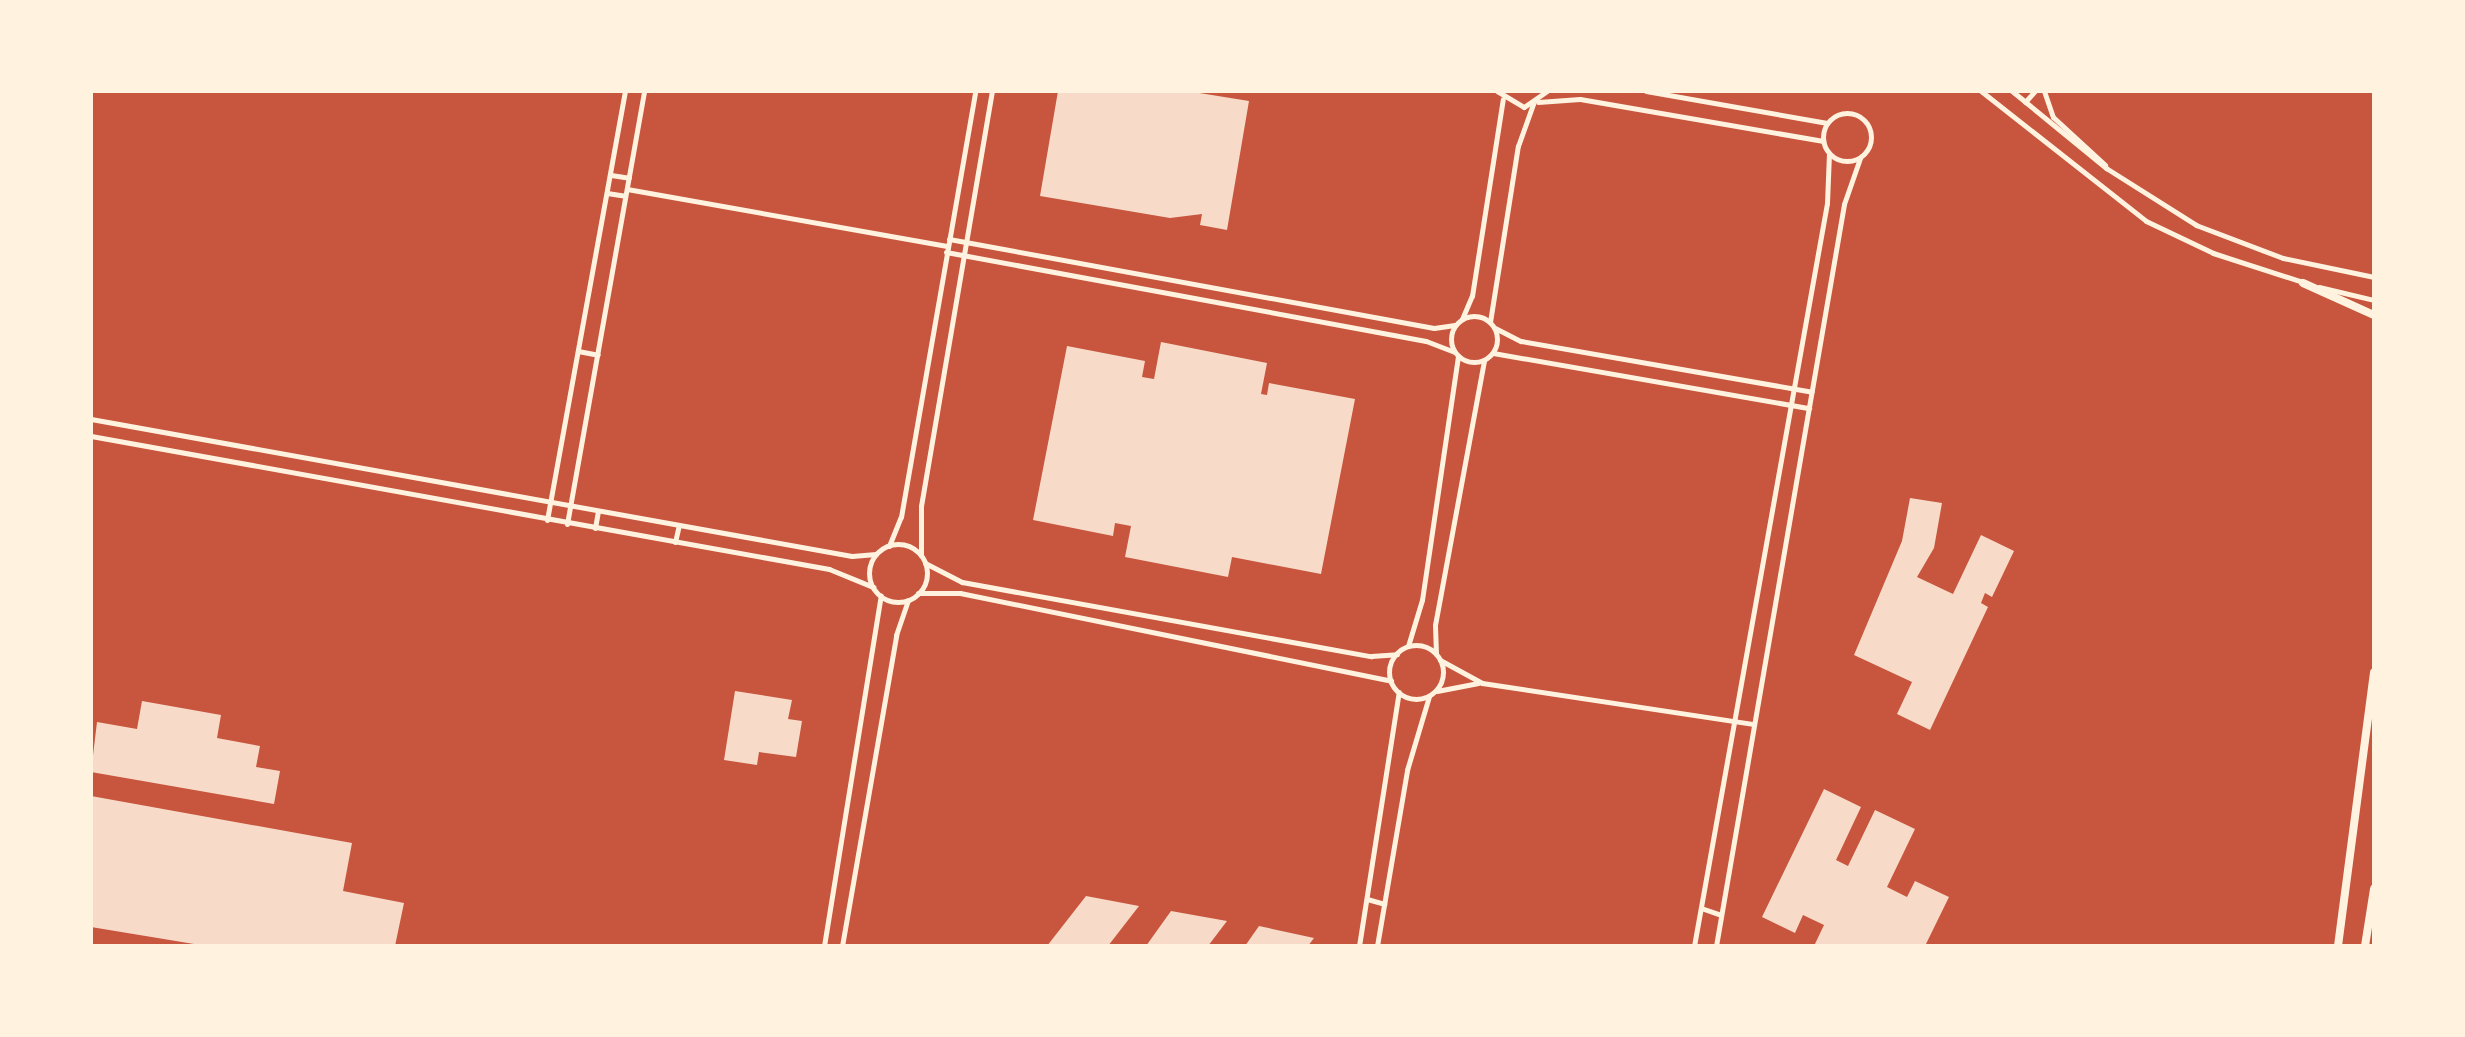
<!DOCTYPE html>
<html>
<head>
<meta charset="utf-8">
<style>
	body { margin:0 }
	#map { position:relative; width:2465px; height:1037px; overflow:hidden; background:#c8553d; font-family:Rubik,sans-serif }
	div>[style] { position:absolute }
	.building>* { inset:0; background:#f7dbc8 }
	.minor>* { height:5px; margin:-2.5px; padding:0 2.5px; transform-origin:2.5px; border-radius:2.5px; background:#fff3e0 }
	.minor>.ring { margin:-2.5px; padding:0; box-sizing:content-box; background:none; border:5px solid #fff3e0; border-radius:50% }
	.primary>* { height:8px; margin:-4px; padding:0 4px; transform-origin:4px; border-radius:4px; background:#fff3e0 }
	span { translate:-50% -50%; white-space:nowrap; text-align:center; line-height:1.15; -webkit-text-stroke:5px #fff3e0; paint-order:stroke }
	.frame { position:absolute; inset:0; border:93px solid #fff3e0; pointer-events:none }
</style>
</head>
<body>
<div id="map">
	<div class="building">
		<div style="clip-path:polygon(1058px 91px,1187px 91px,1249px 101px,1227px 230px,1200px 225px,1202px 214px,1170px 218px,1040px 196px)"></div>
		<div style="clip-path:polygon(1161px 342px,1267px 363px,1261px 394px,1267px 395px,1269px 383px,1355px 399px,1321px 574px,1232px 557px,1228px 577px,1125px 557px,1131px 526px,1115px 523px,1113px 536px,1033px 520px,1067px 346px,1145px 361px,1142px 377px,1154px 379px)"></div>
		<div style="clip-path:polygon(1910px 498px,1942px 503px,1934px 548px,1917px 577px,1953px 594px,1981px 535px,2014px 551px,1992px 597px,1985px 593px,1981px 603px,1988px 607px,1930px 730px,1897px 714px,1912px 682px,1854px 655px,1902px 541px)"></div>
		<div style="clip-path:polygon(735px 691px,792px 700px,788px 719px,802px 721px,796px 757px,759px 752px,757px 765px,724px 760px)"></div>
		<div style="clip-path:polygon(142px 701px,221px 715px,217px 738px,260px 746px,256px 767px,280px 771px,274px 804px,91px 772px,97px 722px,137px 729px)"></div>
		<div style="clip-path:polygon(1824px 789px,1861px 807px,1836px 860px,1848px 866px,1875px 810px,1915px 829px,1887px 887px,1907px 897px,1915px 881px,1949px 897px,1925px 946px,1814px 946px,1824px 925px,1803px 915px,1795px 933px,1762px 917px)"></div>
		<div style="clip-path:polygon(91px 796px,352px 843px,343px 891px,404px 903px,395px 946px,206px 946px,91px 927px)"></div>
		<div style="clip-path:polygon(1086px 896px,1139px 906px,1108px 946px,1047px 946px)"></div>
		<div style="clip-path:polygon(1171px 911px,1227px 921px,1208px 946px,1146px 946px)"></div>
		<div style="clip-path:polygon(1259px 926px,1314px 938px,1308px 946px,1245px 946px)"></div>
	</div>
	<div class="minor">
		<div style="left:1497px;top:91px;width:31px;rotate:31deg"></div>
		<div style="left:1524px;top:107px;width:28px;rotate:-35deg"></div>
		<div style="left:1646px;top:91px;width:184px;rotate:10deg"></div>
		<div style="left:1981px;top:91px;width:210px;rotate:38.2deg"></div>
		<div style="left:2146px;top:221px;width:74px;rotate:25.5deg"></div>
		<div style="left:2213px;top:253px;width:98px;rotate:17.9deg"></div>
		<div style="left:2012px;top:91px;width:122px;rotate:39.3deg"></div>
		<div style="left:2106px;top:168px;width:107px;rotate:32.3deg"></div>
		<div style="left:2196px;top:225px;width:93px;rotate:20.8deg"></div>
		<div style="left:2283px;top:258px;width:93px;rotate:11.8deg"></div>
		<div style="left:2044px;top:91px;width:28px;rotate:71deg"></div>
		<div style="left:2053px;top:117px;width:71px;rotate:42.7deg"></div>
		<div style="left:1538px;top:102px;width:42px;rotate:-4.1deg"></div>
		<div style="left:1580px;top:99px;width:247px;rotate:9.8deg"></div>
		<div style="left:2025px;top:102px;width:15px;rotate:-48deg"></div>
		<div class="ring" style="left:1823px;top:113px;width:43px;height:43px"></div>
		<div style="left:611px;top:175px;width:18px;rotate:9deg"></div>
		<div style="left:627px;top:189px;width:325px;rotate:10.1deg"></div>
		<div style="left:607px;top:193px;width:18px;rotate:9deg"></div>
		<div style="left:949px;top:239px;width:493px;rotate:10.4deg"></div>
		<div style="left:1434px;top:328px;width:21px;rotate:-8deg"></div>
		<div style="left:946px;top:252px;width:488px;rotate:10.5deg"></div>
		<div style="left:1426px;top:341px;width:30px;rotate:21deg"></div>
		<div style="left:2319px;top:287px;width:57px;rotate:13.3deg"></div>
		<div class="ring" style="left:1451px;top:316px;width:41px;height:41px"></div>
		<div style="left:1462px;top:319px;width:25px;rotate:-67deg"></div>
		<div style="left:1472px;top:296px;width:199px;rotate:-81.1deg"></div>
		<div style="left:1490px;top:322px;width:178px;rotate:-81deg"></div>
		<div style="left:1518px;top:146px;width:45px;rotate:-70.3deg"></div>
		<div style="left:1495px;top:328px;width:29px;rotate:27deg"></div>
		<div style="left:1521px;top:341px;width:295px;rotate:9.9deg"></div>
		<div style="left:578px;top:351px;width:20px;rotate:11deg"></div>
		<div style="left:1493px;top:353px;width:321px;rotate:9.9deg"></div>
		<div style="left:91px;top:419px;width:773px;rotate:10.21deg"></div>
		<div style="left:852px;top:556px;width:24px;rotate:-5deg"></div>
		<div style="left:91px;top:436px;width:750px;rotate:10.22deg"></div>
		<div style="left:829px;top:569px;width:48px;rotate:22.2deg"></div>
		<div style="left:547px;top:520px;width:436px;rotate:-79.7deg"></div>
		<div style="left:567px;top:524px;width:440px;rotate:-79.9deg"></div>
		<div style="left:595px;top:528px;width:17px;rotate:-80deg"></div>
		<div style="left:675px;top:542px;width:17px;rotate:-77deg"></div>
		<div class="ring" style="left:869px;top:544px;width:53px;height:53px"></div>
		<div style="left:889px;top:546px;width:31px;rotate:-68deg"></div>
		<div style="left:901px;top:517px;width:432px;rotate:-80.1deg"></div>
		<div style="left:921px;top:555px;width:49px;rotate:-90deg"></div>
		<div style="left:921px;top:506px;width:421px;rotate:-80.3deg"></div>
		<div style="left:925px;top:563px;width:42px;rotate:27.2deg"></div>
		<div style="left:962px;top:582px;width:416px;rotate:10.3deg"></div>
		<div style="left:1371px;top:656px;width:26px;rotate:-4deg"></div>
		<div style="left:918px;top:593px;width:42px"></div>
		<div style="left:960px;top:593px;width:440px;rotate:11.5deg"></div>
		<div class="ring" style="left:1389px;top:645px;width:49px;height:49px"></div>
		<div style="left:1408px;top:646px;width:48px;rotate:-73.1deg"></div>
		<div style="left:1422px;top:600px;width:247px;rotate:-81.6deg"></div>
		<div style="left:1436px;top:654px;width:29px;rotate:-92deg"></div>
		<div style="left:1435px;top:625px;width:269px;rotate:-79.5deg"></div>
		<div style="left:1440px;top:660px;width:48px;rotate:28.7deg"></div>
		<div style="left:1482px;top:683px;width:275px;rotate:8.6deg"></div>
		<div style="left:1437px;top:691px;width:42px;rotate:-11deg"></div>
		<div style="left:1367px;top:899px;width:18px;rotate:16deg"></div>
		<div style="left:1701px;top:908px;width:21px;rotate:19deg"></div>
		<div style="left:824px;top:946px;width:355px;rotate:-80.8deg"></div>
		<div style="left:842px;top:946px;width:316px;rotate:-80.1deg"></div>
		<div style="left:896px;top:635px;width:37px;rotate:-71deg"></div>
		<div style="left:1359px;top:946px;width:257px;rotate:-81.1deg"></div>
		<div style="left:1377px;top:946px;width:179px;rotate:-80.3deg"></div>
		<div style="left:1407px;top:770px;width:77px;rotate:-73.4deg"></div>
		<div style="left:1694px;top:946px;width:755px;rotate:-79.85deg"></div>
		<div style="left:1827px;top:203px;width:49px;rotate:-87.7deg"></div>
		<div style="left:1716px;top:946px;width:753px;rotate:-80.21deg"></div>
		<div style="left:1844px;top:204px;width:49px;rotate:-70.8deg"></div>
	</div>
	<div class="primary">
		<div style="left:2303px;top:283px;width:78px;rotate:24.3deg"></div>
		<div style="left:2338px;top:946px;width:276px;rotate:-82.5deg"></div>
		<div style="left:2365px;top:946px;width:58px;rotate:-81deg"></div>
	</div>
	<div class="frame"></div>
</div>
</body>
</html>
